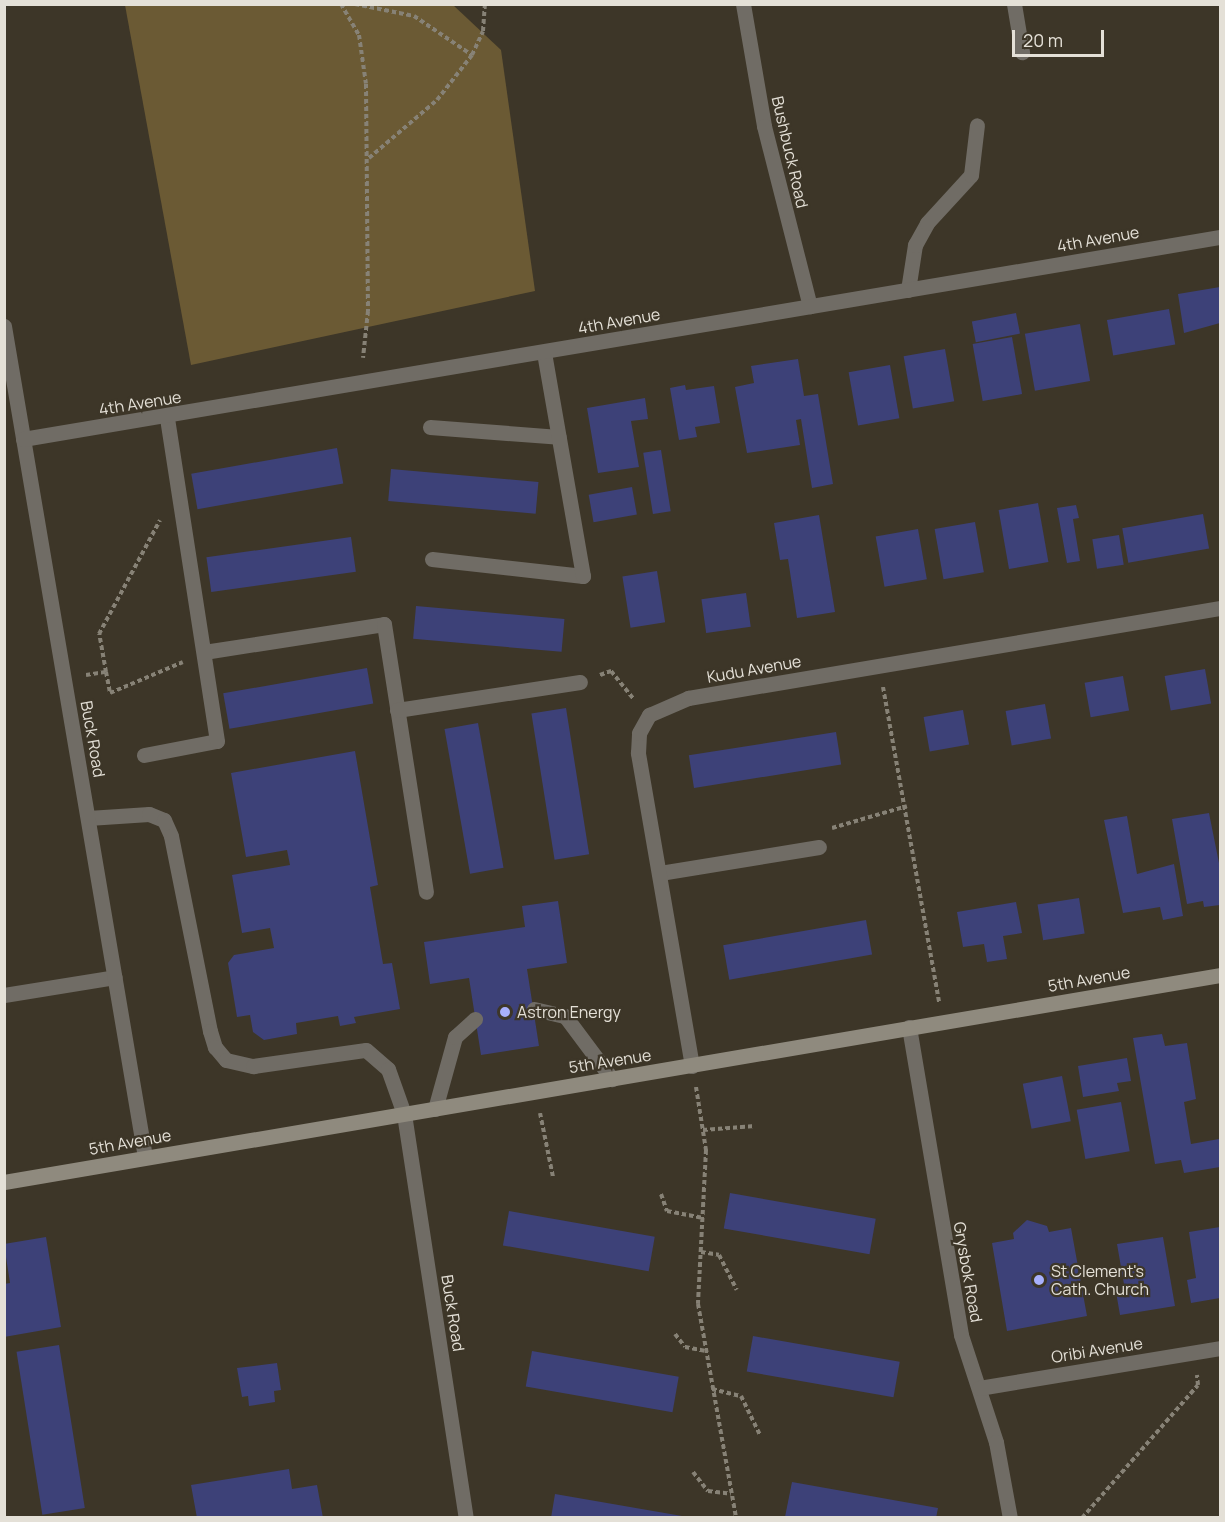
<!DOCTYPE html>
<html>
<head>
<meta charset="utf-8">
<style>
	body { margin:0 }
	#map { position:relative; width:1225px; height:1522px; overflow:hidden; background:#3d3628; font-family:Manrope,sans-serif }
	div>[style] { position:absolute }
	.green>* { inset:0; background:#6b5a34 }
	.building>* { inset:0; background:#3d4178; transform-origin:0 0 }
	.path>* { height:4px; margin-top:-2px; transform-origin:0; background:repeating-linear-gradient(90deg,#878276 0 4.5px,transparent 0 7.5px) }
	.lane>* { height:15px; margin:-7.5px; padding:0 7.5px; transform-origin:7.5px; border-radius:7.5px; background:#706c65 }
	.street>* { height:15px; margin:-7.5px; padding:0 7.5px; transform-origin:7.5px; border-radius:7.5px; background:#706c65 }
	.secondary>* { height:15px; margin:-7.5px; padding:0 7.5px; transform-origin:7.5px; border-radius:7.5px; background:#8f8a7e }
	.dots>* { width:16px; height:16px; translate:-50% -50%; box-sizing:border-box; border:3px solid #3d3628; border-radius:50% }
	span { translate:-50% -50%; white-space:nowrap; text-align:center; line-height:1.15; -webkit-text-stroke:4.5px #3d3628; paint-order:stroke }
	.street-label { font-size:16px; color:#e4e0d7 }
	.poi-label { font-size:16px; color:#e4e0d7 }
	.left { translate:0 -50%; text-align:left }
	.frame { position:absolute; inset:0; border:6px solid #e4e0d7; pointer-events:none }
	.scale { position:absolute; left:1012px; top:30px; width:92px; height:27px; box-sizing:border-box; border:3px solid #e4e0d7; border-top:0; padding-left:8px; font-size:18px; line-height:21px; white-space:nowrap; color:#e4e0d7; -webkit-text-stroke:4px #3d3628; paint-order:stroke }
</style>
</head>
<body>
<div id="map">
	<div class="green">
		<div style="clip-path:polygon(125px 5px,453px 5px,501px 50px,535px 291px,191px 365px)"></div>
	</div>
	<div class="building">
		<div style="clip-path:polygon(1220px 287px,1220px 323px,1184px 333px,1178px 294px)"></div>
		<div style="left:1169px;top:309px;width:36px;height:63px;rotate:80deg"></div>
		<div style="left:1016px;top:313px;width:21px;height:45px;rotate:79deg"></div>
		<div style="left:1080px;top:324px;width:58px;height:56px;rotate:80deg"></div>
		<div style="left:1012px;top:337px;width:58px;height:40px;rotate:80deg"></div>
		<div style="left:945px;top:349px;width:53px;height:42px;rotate:80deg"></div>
		<div style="clip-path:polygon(798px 359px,804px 396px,818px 394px,833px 484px,812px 488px,801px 419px,796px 420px,800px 445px,747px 453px,735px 387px,754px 383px,751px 366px)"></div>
		<div style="left:890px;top:365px;width:54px;height:42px;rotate:80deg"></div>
		<div style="clip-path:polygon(685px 385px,686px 390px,714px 386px,720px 423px,695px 427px,697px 437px,679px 440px,670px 388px)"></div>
		<div style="clip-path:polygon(645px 398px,648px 419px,631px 421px,639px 467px,598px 473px,587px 408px)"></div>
		<div style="left:337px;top:448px;width:36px;height:148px;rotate:80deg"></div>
		<div style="left:661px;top:450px;width:62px;height:18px;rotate:81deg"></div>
		<div style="left:391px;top:469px;width:148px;height:32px;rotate:5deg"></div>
		<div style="left:632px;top:487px;width:28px;height:44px;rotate:80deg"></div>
		<div style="left:1038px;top:503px;width:60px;height:40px;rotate:80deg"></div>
		<div style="clip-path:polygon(1076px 505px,1079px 518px,1073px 519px,1080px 561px,1067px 563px,1057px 508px)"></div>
		<div style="left:1203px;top:514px;width:35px;height:82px;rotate:80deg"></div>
		<div style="clip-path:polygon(819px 515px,835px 612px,797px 618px,788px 559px,780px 560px,774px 523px)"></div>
		<div style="left:975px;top:522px;width:51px;height:41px;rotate:80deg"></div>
		<div style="left:918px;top:529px;width:51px;height:43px;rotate:80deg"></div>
		<div style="left:1119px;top:535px;width:30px;height:27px;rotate:81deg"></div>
		<div style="left:351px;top:537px;width:35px;height:146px;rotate:82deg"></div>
		<div style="left:657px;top:571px;width:52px;height:35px;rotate:81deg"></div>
		<div style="left:746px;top:593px;width:34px;height:45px;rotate:82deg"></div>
		<div style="left:416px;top:606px;width:149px;height:33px;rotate:5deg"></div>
		<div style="left:367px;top:668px;width:36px;height:146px;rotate:80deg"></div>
		<div style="left:1205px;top:669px;width:35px;height:41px;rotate:80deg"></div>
		<div style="left:1123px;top:676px;width:35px;height:39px;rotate:80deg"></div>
		<div style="left:1045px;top:704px;width:35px;height:40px;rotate:80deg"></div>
		<div style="left:566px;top:708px;width:148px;height:35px;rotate:81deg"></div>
		<div style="left:963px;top:710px;width:35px;height:40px;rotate:80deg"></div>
		<div style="left:478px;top:723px;width:147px;height:34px;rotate:80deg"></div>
		<div style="left:836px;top:732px;width:33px;height:149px;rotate:81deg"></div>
		<div style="clip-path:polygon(355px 751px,378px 885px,370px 887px,383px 964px,392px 963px,400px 1009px,354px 1017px,356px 1023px,340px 1026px,338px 1016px,296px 1023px,297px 1034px,264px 1040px,253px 1032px,250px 1015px,237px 1017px,228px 963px,234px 955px,274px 948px,270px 928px,242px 933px,232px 875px,290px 865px,287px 850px,246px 857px,231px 773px)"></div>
		<div style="clip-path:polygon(1209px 813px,1220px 868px,1220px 905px,1204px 907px,1203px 901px,1187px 904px,1172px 819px)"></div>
		<div style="clip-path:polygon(1127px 816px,1137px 874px,1174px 864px,1183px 916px,1163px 920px,1160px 907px,1123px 913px,1104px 820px)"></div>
		<div style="left:1079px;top:898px;width:36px;height:42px;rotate:81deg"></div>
		<div style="clip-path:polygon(558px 901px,567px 963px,527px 969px,539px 1046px,481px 1055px,469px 978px,430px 984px,424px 942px,525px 927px,522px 906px)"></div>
		<div style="clip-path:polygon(1016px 902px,1022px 933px,1003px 936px,1007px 959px,987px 962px,984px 944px,963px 947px,957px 912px)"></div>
		<div style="left:866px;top:920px;width:35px;height:145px;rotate:80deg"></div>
		<div style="clip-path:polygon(1162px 1034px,1165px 1046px,1187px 1043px,1196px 1099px,1184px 1102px,1191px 1144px,1219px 1139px,1220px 1167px,1184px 1173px,1181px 1160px,1155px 1164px,1133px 1038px)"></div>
		<div style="clip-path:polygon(1127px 1058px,1131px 1081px,1117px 1083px,1119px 1091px,1083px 1097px,1078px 1066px)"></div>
		<div style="left:1062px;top:1076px;width:46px;height:40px;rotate:79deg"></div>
		<div style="left:1121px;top:1102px;width:50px;height:45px;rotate:80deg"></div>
		<div style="left:730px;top:1193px;width:148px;height:36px;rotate:10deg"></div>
		<div style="left:509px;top:1211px;width:148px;height:35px;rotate:10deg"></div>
		<div style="clip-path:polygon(1027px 1220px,1047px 1226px,1049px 1232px,1071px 1228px,1087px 1316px,1007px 1331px,992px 1243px,1014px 1239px,1013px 1233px)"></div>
		<div style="clip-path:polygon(1220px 1227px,1220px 1298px,1191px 1303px,1187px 1280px,1196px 1278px,1189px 1232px)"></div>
		<div style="clip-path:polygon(46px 1237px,61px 1327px,4px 1337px,4px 1284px,10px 1283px,4px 1244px)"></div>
		<div style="clip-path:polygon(1163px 1237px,1175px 1306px,1120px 1315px,1116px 1292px,1125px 1290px,1117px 1244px)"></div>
		<div style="left:753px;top:1336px;width:149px;height:36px;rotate:10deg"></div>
		<div style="left:59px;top:1345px;width:165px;height:43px;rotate:81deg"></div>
		<div style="left:532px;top:1351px;width:149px;height:36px;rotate:10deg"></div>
		<div style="clip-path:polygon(277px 1363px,281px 1390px,274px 1391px,275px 1402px,249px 1406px,248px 1396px,242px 1397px,237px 1368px)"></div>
		<div style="clip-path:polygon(289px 1469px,292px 1489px,317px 1485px,323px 1518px,197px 1518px,191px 1485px)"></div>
		<div style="clip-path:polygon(792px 1482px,938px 1508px,936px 1518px,785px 1517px)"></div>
		<div style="clip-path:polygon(555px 1494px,682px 1516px,682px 1518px,551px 1518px)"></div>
	</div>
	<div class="path">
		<div style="left:341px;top:4px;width:36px;rotate:60deg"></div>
		<div style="left:359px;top:35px;width:49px;rotate:81.9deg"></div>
		<div style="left:366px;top:84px;width:227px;rotate:89.5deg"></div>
		<div style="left:368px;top:311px;width:47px;rotate:96.1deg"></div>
		<div style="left:355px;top:4px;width:60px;rotate:11.5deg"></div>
		<div style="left:414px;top:16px;width:70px;rotate:33.9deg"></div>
		<div style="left:369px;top:158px;width:89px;rotate:-40.5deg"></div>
		<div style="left:437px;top:100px;width:57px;rotate:-52.1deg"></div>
		<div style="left:472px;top:55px;width:26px;rotate:-65deg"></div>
		<div style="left:483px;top:31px;width:27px;rotate:-86deg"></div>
		<div style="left:106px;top:672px;width:39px;rotate:-100deg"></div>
		<div style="left:99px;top:634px;width:129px;rotate:-61.8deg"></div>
		<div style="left:86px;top:675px;width:20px;rotate:-9deg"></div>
		<div style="left:106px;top:672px;width:21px;rotate:79deg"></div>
		<div style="left:110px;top:693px;width:79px;rotate:-23deg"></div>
		<div style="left:600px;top:675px;width:12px;rotate:-20deg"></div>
		<div style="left:611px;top:671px;width:35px;rotate:51deg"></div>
		<div style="left:883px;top:687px;width:320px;rotate:79.9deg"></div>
		<div style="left:832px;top:828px;width:78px;rotate:-16.3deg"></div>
		<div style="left:696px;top:1087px;width:64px;rotate:81deg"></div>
		<div style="left:706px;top:1150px;width:154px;rotate:93deg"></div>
		<div style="left:698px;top:1304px;width:217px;rotate:79.9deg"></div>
		<div style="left:540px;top:1113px;width:65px;rotate:78.5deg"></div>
		<div style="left:703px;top:1130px;width:52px;rotate:-4.4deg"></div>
		<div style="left:661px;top:1194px;width:18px;rotate:71deg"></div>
		<div style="left:667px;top:1211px;width:37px;rotate:11deg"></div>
		<div style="left:701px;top:1252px;width:18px;rotate:9deg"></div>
		<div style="left:719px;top:1255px;width:39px;rotate:63deg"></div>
		<div style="left:675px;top:1334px;width:16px;rotate:52deg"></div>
		<div style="left:685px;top:1347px;width:20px;rotate:11deg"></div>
		<div style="left:712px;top:1389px;width:30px;rotate:14deg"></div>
		<div style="left:741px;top:1396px;width:43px;rotate:64deg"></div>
		<div style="left:693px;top:1472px;width:24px;rotate:52deg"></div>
		<div style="left:708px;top:1491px;width:23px;rotate:7deg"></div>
		<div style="left:1082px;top:1518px;width:176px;rotate:-48.9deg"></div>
		<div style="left:1198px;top:1385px;width:10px;rotate:-96deg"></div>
	</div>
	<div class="lane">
		<div style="left:1014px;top:4px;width:49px;rotate:80.5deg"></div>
		<div style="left:908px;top:290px;width:46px;rotate:-81.2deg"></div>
		<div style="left:915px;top:245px;width:25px;rotate:-61deg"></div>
		<div style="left:927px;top:223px;width:65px;rotate:-47.5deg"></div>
		<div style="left:971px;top:175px;width:50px;rotate:-83.2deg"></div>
		<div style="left:430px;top:427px;width:129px;rotate:4.4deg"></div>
		<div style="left:432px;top:559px;width:152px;rotate:6.4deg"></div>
		<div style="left:583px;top:576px;width:226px;rotate:-99.9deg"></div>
		<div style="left:204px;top:652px;width:182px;rotate:-8.8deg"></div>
		<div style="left:384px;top:624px;width:271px;rotate:81.1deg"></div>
		<div style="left:397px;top:710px;width:185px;rotate:-8.7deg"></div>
		<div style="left:144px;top:755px;width:74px;rotate:-10.9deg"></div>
		<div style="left:217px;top:741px;width:328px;rotate:-98.8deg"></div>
		<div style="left:88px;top:818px;width:61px;rotate:-3.8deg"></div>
		<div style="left:149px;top:814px;width:16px;rotate:22deg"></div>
		<div style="left:164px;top:820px;width:17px;rotate:66deg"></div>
		<div style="left:171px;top:836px;width:199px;rotate:78.7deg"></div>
		<div style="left:210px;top:1031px;width:17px;rotate:73deg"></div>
		<div style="left:215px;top:1047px;width:17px;rotate:50deg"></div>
		<div style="left:226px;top:1060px;width:28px;rotate:13deg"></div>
		<div style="left:253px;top:1066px;width:114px;rotate:-8.1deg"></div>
		<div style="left:366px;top:1050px;width:29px;rotate:41deg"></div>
		<div style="left:388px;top:1069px;width:48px;rotate:70.4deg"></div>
		<div style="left:660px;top:873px;width:161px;rotate:-9.3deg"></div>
		<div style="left:4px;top:995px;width:112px;rotate:-9.2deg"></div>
		<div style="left:534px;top:1009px;width:32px;rotate:13deg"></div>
		<div style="left:565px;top:1016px;width:79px;rotate:53.3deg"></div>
		<div style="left:435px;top:1109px;width:75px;rotate:-74.5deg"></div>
		<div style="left:455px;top:1037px;width:27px;rotate:-42deg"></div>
	</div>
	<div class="street">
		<div style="left:743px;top:4px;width:124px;rotate:80.2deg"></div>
		<div style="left:764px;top:126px;width:186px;rotate:75.7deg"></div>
		<div style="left:4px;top:326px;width:843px;rotate:80.37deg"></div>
		<div style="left:23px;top:439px;width:1214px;rotate:-9.58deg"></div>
		<div style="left:909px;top:1027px;width:312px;rotate:80.4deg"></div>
		<div style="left:961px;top:1335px;width:113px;rotate:71.9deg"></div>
		<div style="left:996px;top:1442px;width:77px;rotate:79.6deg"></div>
		<div style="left:692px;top:1066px;width:318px;rotate:-99.8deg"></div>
		<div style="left:638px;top:753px;width:20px;rotate:-87deg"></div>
		<div style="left:639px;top:733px;width:21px;rotate:-61deg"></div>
		<div style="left:649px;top:715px;width:43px;rotate:-23.6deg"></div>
		<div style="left:688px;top:698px;width:540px;rotate:-9.6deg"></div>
		<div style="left:404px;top:1114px;width:409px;rotate:81.3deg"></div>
		<div style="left:979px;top:1388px;width:244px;rotate:-9.4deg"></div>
	</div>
	<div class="secondary">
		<div style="left:4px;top:1182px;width:1233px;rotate:-9.66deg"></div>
	</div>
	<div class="dots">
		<div style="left:505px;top:1012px;background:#a8b0fc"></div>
		<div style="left:1039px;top:1280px;background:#a8b0fc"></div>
	</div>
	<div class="street-label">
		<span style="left:790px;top:152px;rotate:77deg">Bushbuck Road</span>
		<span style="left:1098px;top:239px;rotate:-10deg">4th Avenue</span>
		<span style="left:619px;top:321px;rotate:-10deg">4th Avenue</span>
		<span style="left:140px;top:403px;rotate:-9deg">4th Avenue</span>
		<span style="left:754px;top:669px;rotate:-10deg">Kudu Avenue</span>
		<span style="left:93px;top:739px;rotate:80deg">Buck Road</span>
		<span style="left:1089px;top:979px;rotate:-10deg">5th Avenue</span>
		<span style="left:610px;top:1061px;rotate:-9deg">5th Avenue</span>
		<span style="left:130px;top:1142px;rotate:-10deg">5th Avenue</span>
		<span style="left:968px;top:1272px;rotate:80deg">Grysbok Road</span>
		<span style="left:453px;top:1313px;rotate:81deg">Buck Road</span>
		<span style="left:1097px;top:1350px;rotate:-9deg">Oribi Avenue</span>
	</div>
	<div class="poi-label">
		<span class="left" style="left:517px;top:1012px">Astron Energy</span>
		<span class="left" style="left:1051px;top:1280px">St Clement's<br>Cath. Church</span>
	</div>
	<div class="frame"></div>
	<div class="scale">20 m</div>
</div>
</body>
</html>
